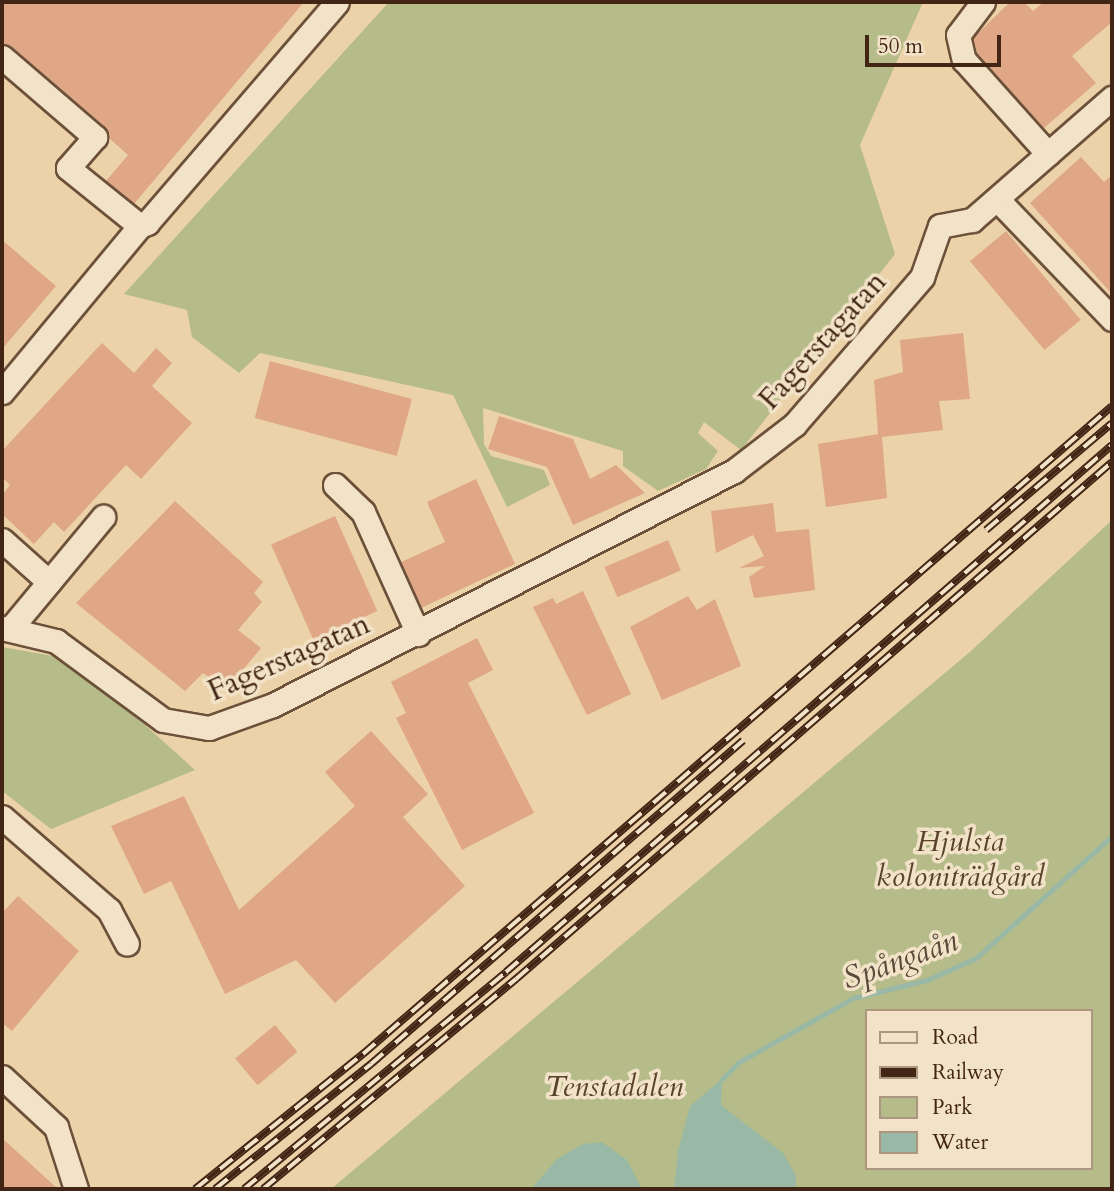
<!DOCTYPE html>
<html>
<head>
<meta charset="utf-8">
<style>
	body { margin:0 }
	#map { position:relative; width:1114px; height:1191px; overflow:hidden; background:#ebd2a9; font-family:Cardo,serif }
	div>[style] { position:absolute }
	.green>* { inset:0; background:#b6bc89 }
	.water>* { inset:0; background:#99b8a5 }
	.stream>* { height:5px; margin:-2.5px; padding:0 2.5px; transform-origin:2.5px; border-radius:2.5px; background:#99b8a5 }
	.building>* { inset:0; background:#dfa786; transform-origin:0 0 }
	.roads { filter:drop-shadow(2px 0 #6c5039) drop-shadow(-2px 0 #6c5039) drop-shadow(0 2px #6c5039) drop-shadow(0 -2px #6c5039) }
	.minor>* { height:23px; margin:-11.5px; padding:0 11.5px; transform-origin:11.5px; border-radius:11.5px; background:#f2e2c7 }
	.rail>* { height:8px; margin-top:-4px; transform-origin:0; background:repeating-linear-gradient(90deg,#f2e2c7 0 16px,#422514 0 32px); box-sizing:border-box; border-block:2px solid #422514 }
	span { translate:-50% -50%; white-space:nowrap; text-align:center; line-height:1.15; -webkit-text-stroke:7px #f2e2c7; paint-order:stroke }
	.street-label { font-size:30px; color:#422514 }
	.park-label { font-size:30px; color:#59432b; font-style:italic }
	.water-label { font-size:32px; color:#584a38; font-style:italic }
	.frame { position:absolute; inset:0; border:4px solid #422514; pointer-events:none }
	.legend { position:absolute; left:865px; top:1009px; width:228px; height:161px; box-sizing:border-box; background:#f2e2c7; border:2px solid #ac967f; margin:0; padding:9px 12px; list-style:none; font-size:21px; color:#422514 }
	.legend li { display:flex; align-items:center; gap:14px; height:35px }
	.legend b { width:35px; border:2px solid #ac967f }
	.scale { position:absolute; left:865px; top:35px; width:136px; height:32px; box-sizing:border-box; border:4px solid #422514; border-top:0; padding-left:9px; font-size:21px; line-height:24px; white-space:nowrap; color:#422514; -webkit-text-stroke:5px #f2e2c7; paint-order:stroke }
</style>
</head>
<body>
<div id="map">
	<div class="green">
		<div style="clip-path:polygon(389px 2px,923px 2px,860px 145px,895px 254px,741px 450px,704px 422px,698px 433px,718px 451px,706px 469px,658px 491px,623px 466px,623px 451px,483px 408px,484px 444px,491px 456px,544px 470px,550px 485px,507px 507px,453px 395px,260px 353px,239px 373px,192px 337px,187px 310px,124px 294px)"></div>
		<div style="clip-path:polygon(evenodd,1112px 520px,1112px 1189px,331px 1189px,971px 651px,1112px 520px,867px 1011px,1091px 1011px,1091px 1168px,867px 1168px,867px 1011px)"></div>
		<div style="clip-path:polygon(2px 647px,53px 656px,124px 706px,195px 770px,51px 829px,2px 791px)"></div>
	</div>
	<div class="water">
		<div style="clip-path:polygon(722px 1079px,721px 1105px,783px 1153px,796px 1176px,795px 1189px,674px 1189px,678px 1151px,690px 1106px)"></div>
		<div style="clip-path:polygon(602px 1142px,627px 1160px,642px 1189px,531px 1189px,557px 1159px,583px 1144px)"></div>
	</div>
	<div class="stream">
		<div style="left:722px;top:1079px;width:24px;rotate:-45deg"></div>
		<div style="left:739px;top:1062px;width:131px;rotate:-29.3deg"></div>
		<div style="left:853px;top:998px;width:76px;rotate:-13.7deg"></div>
		<div style="left:927px;top:980px;width:54px;rotate:-24.2deg"></div>
		<div style="left:976px;top:958px;width:183px;rotate:-41.9deg"></div>
	</div>
	<div class="building">
		<div style="clip-path:polygon(2px 2px,304px 2px,134px 204px,106px 181px,128px 155px,109px 138px,104px 126px,11px 46px,2px 43px)"></div>
		<div style="clip-path:polygon(1010px 2px,1024px 2px,1033px 11px,1044px 2px,1112px 2px,1112px 22px,1072px 56px,1096px 83px,1044px 128px,977px 53px,973px 38px)"></div>
		<div style="clip-path:polygon(1081px 157px,1104px 182px,1112px 175px,1112px 294px,1030px 203px)"></div>
		<div style="left:1006px;top:231px;width:116px;height:47px;rotate:50deg"></div>
		<div style="clip-path:polygon(2px 240px,56px 286px,2px 349px)"></div>
		<div style="clip-path:polygon(963px 333px,970px 399px,939px 401px,943px 430px,882px 437px,887px 498px,826px 507px,818px 444px,878px 434px,874px 380px,903px 372px,900px 340px)"></div>
		<div style="clip-path:polygon(102px 343px,134px 373px,156px 348px,172px 363px,152px 386px,192px 423px,141px 479px,126px 465px,64px 532px,54px 522px,34px 544px,2px 514px,2px 495px,10px 485px,2px 477px,2px 451px)"></div>
		<div style="left:270px;top:361px;width:147px;height:59px;rotate:15deg"></div>
		<div style="clip-path:polygon(499px 416px,573px 439px,590px 479px,616px 465px,645px 493px,573px 525px,547px 467px,488px 449px)"></div>
		<div style="clip-path:polygon(476px 479px,515px 564px,421px 608px,401px 562px,445px 542px,427px 502px)"></div>
		<div style="clip-path:polygon(175px 501px,263px 582px,254px 593px,262px 602px,238px 630px,261px 648px,227px 689px,203px 673px,185px 691px,76px 603px)"></div>
		<div style="clip-path:polygon(773px 503px,776px 532px,809px 529px,815px 590px,754px 598px,749px 577px,765px 566px,739px 568px,764px 556px,753px 535px,716px 553px,711px 511px)"></div>
		<div style="left:335px;top:516px;width:104px;height:70px;rotate:66deg"></div>
		<div style="left:668px;top:540px;width:33px;height:69px;rotate:67deg"></div>
		<div style="clip-path:polygon(583px 591px,631px 694px,587px 715px,533px 607px,553px 598px,556px 604px)"></div>
		<div style="clip-path:polygon(688px 596px,697px 610px,715px 599px,741px 666px,662px 700px,630px 627px)"></div>
		<div style="clip-path:polygon(477px 638px,493px 670px,468px 683px,534px 813px,462px 850px,396px 718px,406px 713px,391px 682px)"></div>
		<div style="clip-path:polygon(371px 731px,428px 794px,403px 817px,465px 886px,335px 1003px,296px 960px,225px 994px,171px 881px,144px 894px,111px 826px,184px 796px,239px 910px,355px 806px,325px 772px)"></div>
		<div style="clip-path:polygon(18px 896px,79px 951px,12px 1031px,2px 1023px,2px 913px)"></div>
		<div style="left:275px;top:1025px;width:35px;height:52px;rotate:50deg"></div>
		<div style="clip-path:polygon(2px 1138px,58px 1189px,2px 1189px)"></div>
	</div>
	<div class="roads">
		<div class="minor">
			<div style="left:983px;top:2px;width:41px;rotate:127.1deg"></div>
			<div style="left:958px;top:35px;width:26px;rotate:77deg"></div>
			<div style="left:964px;top:60px;width:126px;rotate:48.2deg"></div>
			<div style="left:2px;top:57px;width:123px;rotate:40.7deg"></div>
			<div style="left:95px;top:137px;width:41px;rotate:131.1deg"></div>
			<div style="left:68px;top:168px;width:92px;rotate:38.9deg"></div>
			<div style="left:140px;top:226px;width:8px;rotate:-23deg"></div>
			<div style="left:147px;top:223px;width:291px;rotate:-49.3deg"></div>
			<div style="left:997px;top:199px;width:166px;rotate:46.2deg"></div>
			<div style="left:2px;top:392px;width:216px;rotate:-50.3deg"></div>
			<div style="left:335px;top:485px;width:39px;rotate:44deg"></div>
			<div style="left:363px;top:512px;width:134px;rotate:65.7deg"></div>
			<div style="left:2px;top:540px;width:63px;rotate:41.8deg"></div>
			<div style="left:2px;top:628px;width:56px;rotate:13.5deg"></div>
			<div style="left:56px;top:641px;width:133px;rotate:36.4deg"></div>
			<div style="left:163px;top:720px;width:47px;rotate:9.9deg"></div>
			<div style="left:209px;top:728px;width:68px;rotate:-19.8deg"></div>
			<div style="left:273px;top:705px;width:517px;rotate:-26.91deg"></div>
			<div style="left:734px;top:471px;width:76px;rotate:-37.5deg"></div>
			<div style="left:794px;top:425px;width:196px;rotate:-49.1deg"></div>
			<div style="left:922px;top:277px;width:54px;rotate:-70.6deg"></div>
			<div style="left:940px;top:226px;width:33px;rotate:-11deg"></div>
			<div style="left:972px;top:220px;width:186px;rotate:-41.1deg"></div>
			<div style="left:10px;top:629px;width:146px;rotate:-50.3deg"></div>
			<div style="left:2px;top:817px;width:142px;rotate:41deg"></div>
			<div style="left:109px;top:910px;width:38px;rotate:62deg"></div>
			<div style="left:2px;top:1077px;width:74px;rotate:42.8deg"></div>
			<div style="left:56px;top:1127px;width:65px;rotate:72.1deg"></div>
		</div>
	</div>
	<div class="rail">
		<div style="left:986px;top:530px;width:165px;rotate:-40.3deg"></div>
		<div style="left:195px;top:1189px;width:216px;rotate:-38.8deg"></div>
		<div style="left:363px;top:1054px;width:990px;rotate:-40.86deg"></div>
		<div style="left:215px;top:1189px;width:200px;rotate:-38.7deg"></div>
		<div style="left:371px;top:1064px;width:493px;rotate:-41deg"></div>
		<div style="left:244px;top:1189px;width:340px;rotate:-39.6deg"></div>
		<div style="left:506px;top:972px;width:803px;rotate:-41.01deg"></div>
		<div style="left:263px;top:1189px;width:329px;rotate:-39.7deg"></div>
		<div style="left:516px;top:979px;width:789px;rotate:-40.94deg"></div>
	</div>
	<div class="street-label">
		<span style="left:823px;top:341px;rotate:-48deg">Fagerstagatan</span>
		<span style="left:289px;top:658px;rotate:-24deg">Fagerstagatan</span>
	</div>
	<div class="park-label">
		<span style="left:960px;top:859px">Hjulsta<br>koloniträdgård</span>
		<span style="left:614px;top:1087px">Tenstadalen</span>
	</div>
	<div class="water-label">
		<span style="left:900px;top:960px;rotate:-20deg">Spångaån</span>
	</div>
	<div class="frame"></div>
	<ul class="legend">
	<li><b style="height:9px;background:#f2e2c7"></b>Road</li>
	<li><b style="height:9px;background:#422514"></b>Railway</li>
	<li><b style="height:19px;background:#b6bc89"></b>Park</li>
	<li><b style="height:19px;background:#99b8a5"></b>Water</li>
	</ul>
	<div class="scale">50 m</div>
</div>
</body>
</html>
